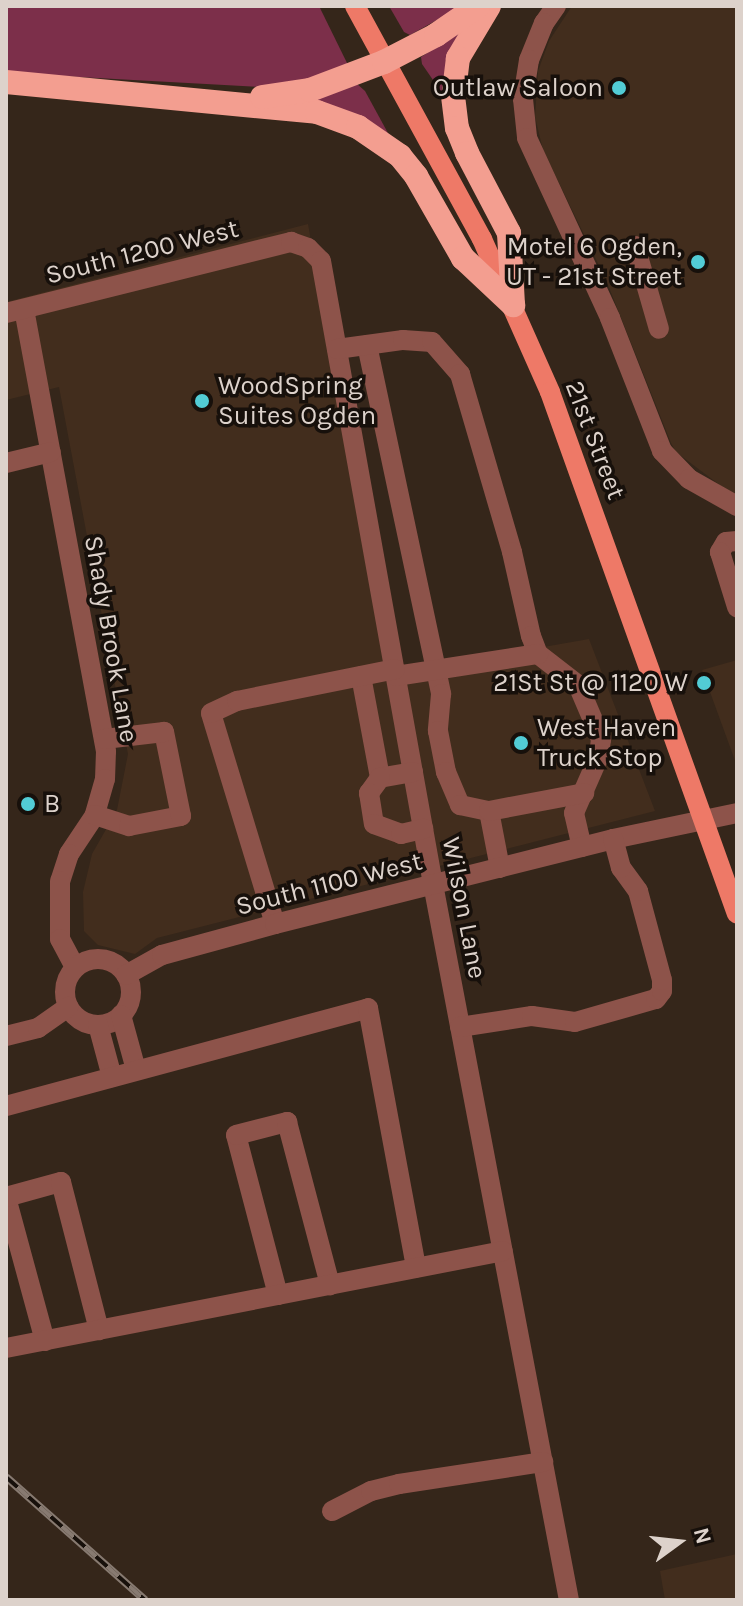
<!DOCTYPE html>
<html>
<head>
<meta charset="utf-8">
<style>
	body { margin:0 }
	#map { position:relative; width:743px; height:1606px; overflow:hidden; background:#35261a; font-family:Karla,sans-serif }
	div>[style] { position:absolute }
	.built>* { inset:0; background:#422d1d }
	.green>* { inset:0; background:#7c2f4a }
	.minor>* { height:20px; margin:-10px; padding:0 10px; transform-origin:10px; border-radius:10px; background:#8d534a }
	.minor>.ring { margin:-10px; padding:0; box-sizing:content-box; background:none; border:20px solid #8d534a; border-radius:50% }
	.major>* { height:20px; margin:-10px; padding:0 10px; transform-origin:10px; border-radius:10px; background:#ee7967 }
	.highway>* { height:24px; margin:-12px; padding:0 12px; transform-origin:12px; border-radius:12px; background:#f39e90 }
	.rail>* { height:8px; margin-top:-4px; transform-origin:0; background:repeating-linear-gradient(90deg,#17100b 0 15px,#877a71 0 30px); box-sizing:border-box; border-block:2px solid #877a71 }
	.dots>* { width:22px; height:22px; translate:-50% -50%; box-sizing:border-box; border:4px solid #17100b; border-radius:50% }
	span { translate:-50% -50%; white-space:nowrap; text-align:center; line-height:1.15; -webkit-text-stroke:7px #17100b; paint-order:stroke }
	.poi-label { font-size:26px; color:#ddd2cb }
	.right { translate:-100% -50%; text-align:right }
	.left { translate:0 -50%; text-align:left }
	.street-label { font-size:26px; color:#ddd2cb }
	.frame { position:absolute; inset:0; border:8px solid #ddd2cb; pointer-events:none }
	.north { position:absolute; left:639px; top:1502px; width:80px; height:80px; -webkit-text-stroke:6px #17100b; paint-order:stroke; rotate:75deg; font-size:22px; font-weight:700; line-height:32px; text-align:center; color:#ddd2cb }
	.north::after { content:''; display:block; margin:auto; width:28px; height:36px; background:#ddd2cb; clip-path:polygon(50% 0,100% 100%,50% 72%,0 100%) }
</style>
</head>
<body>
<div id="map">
	<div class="built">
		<div style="clip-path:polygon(572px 6px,737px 6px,737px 498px,676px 452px,671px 443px,606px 280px,543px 150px,535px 117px,538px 71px,549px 41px)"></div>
		<div style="clip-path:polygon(308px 224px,383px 650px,412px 670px,589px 639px,655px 811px,157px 938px,135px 954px,98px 945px,84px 931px,83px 892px,92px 854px,117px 810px,128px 754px,59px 387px,6px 400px,6px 302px)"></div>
		<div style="clip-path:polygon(737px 660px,737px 766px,702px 670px)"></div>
		<div style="clip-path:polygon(737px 1554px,737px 1600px,665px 1600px,660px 1571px)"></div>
	</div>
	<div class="green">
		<div style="clip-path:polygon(6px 6px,319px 6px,348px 65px,298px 82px,260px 87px,6px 73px)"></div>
		<div style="clip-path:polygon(389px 6px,462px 6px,410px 35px,404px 32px)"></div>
		<div style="clip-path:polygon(462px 30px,444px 96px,422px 64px,421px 57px)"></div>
		<div style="clip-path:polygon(356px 83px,365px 91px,389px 135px,315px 103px,315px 96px)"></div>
	</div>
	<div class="minor">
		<div style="left:556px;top:6px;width:21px;rotate:125deg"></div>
		<div style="left:544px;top:23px;width:40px;rotate:112deg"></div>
		<div style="left:529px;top:60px;width:39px;rotate:99deg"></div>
		<div style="left:523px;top:99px;width:39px;rotate:84deg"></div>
		<div style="left:527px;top:138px;width:198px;rotate:65.2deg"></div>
		<div style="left:610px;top:318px;width:143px;rotate:68.6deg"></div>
		<div style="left:662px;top:451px;width:39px;rotate:46deg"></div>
		<div style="left:689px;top:479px;width:55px;rotate:29.4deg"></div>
		<div style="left:635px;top:246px;width:86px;rotate:73.9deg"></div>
		<div style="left:24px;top:309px;width:450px;rotate:79.5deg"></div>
		<div style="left:106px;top:751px;width:28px;rotate:92deg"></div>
		<div style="left:105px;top:779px;width:37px;rotate:106deg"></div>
		<div style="left:95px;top:815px;width:47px;rotate:123.7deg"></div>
		<div style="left:69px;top:854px;width:28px;rotate:108deg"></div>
		<div style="left:60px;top:881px;width:58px;rotate:90deg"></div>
		<div style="left:60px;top:939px;width:32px;rotate:62deg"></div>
		<div style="left:6px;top:313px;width:294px;rotate:-14deg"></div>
		<div style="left:291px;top:242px;width:18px;rotate:19deg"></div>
		<div style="left:308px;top:248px;width:18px;rotate:45deg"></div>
		<div style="left:321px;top:261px;width:633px;rotate:79.81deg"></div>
		<div style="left:433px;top:884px;width:729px;rotate:79.25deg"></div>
		<div style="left:367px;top:345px;width:357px;rotate:78deg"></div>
		<div style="left:441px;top:694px;width:37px;rotate:95deg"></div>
		<div style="left:438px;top:731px;width:42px;rotate:79deg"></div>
		<div style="left:446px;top:772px;width:36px;rotate:67deg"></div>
		<div style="left:460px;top:805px;width:30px;rotate:12deg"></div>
		<div style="left:489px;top:811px;width:58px;rotate:79.1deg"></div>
		<div style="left:337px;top:349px;width:67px;rotate:-7.8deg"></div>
		<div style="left:403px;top:340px;width:29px;rotate:4deg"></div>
		<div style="left:432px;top:342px;width:43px;rotate:48.8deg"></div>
		<div style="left:460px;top:374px;width:185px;rotate:73.7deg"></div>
		<div style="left:512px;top:552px;width:86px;rotate:77.3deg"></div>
		<div style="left:531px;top:636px;width:19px;rotate:69deg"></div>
		<div style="left:538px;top:654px;width:51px;rotate:37.8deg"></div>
		<div style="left:578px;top:685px;width:59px;rotate:66.9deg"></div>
		<div style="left:601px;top:739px;width:17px;rotate:97deg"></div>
		<div style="left:599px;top:756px;width:62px;rotate:113.7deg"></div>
		<div style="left:574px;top:813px;width:35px;rotate:77deg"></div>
		<div style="left:6px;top:463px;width:46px;rotate:-13.7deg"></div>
		<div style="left:737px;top:541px;width:11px;rotate:175deg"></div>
		<div style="left:726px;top:542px;width:12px;rotate:121deg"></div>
		<div style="left:720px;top:552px;width:58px;rotate:72.8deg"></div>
		<div style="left:361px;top:676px;width:104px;rotate:79.4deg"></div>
		<div style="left:396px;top:676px;width:144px;rotate:-8.8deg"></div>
		<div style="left:413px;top:772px;width:34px;rotate:170deg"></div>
		<div style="left:380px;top:778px;width:19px;rotate:126deg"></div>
		<div style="left:369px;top:793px;width:31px;rotate:81deg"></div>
		<div style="left:374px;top:824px;width:29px;rotate:20deg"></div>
		<div style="left:401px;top:834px;width:23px;rotate:-13deg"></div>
		<div style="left:489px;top:811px;width:97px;rotate:-10.7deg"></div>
		<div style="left:95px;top:815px;width:36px;rotate:18deg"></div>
		<div style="left:129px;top:826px;width:53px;rotate:-10.9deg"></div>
		<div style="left:181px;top:816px;width:86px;rotate:-101.4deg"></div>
		<div style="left:164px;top:732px;width:60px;rotate:173.3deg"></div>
		<div style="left:275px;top:924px;width:220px;rotate:-106.9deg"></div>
		<div style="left:211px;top:713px;width:29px;rotate:-25deg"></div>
		<div style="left:237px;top:701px;width:161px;rotate:-11.4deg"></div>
		<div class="ring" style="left:65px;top:959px;width:46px;height:46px"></div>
		<div style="left:126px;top:975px;width:41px;rotate:-29.1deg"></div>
		<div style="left:162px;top:955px;width:117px;rotate:-15.3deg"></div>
		<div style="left:275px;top:924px;width:349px;rotate:-14.1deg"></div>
		<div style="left:613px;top:839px;width:127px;rotate:-11.8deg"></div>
		<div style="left:121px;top:1015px;width:57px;rotate:74.7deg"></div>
		<div style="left:98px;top:1025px;width:54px;rotate:74.9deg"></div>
		<div style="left:460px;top:1027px;width:73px;rotate:-8.7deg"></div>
		<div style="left:532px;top:1016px;width:43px;rotate:7.9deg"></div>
		<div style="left:575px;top:1022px;width:84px;rotate:-15.9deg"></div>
		<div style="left:656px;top:999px;width:10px;rotate:-53deg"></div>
		<div style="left:662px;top:991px;width:11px;rotate:-90deg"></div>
		<div style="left:662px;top:980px;width:92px;rotate:-105.1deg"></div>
		<div style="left:638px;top:891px;width:29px;rotate:-126deg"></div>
		<div style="left:621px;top:868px;width:30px;rotate:-105deg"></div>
		<div style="left:6px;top:1036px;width:33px;rotate:-14deg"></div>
		<div style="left:38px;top:1028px;width:37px;rotate:-35deg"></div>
		<div style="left:6px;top:1106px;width:375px;rotate:-15.1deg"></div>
		<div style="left:368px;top:1008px;width:264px;rotate:79.5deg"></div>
		<div style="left:278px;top:1295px;width:165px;rotate:-104.7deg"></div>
		<div style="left:236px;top:1135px;width:53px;rotate:-14.3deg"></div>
		<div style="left:287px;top:1122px;width:169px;rotate:75.2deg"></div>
		<div style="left:45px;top:1341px;width:149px;rotate:-105.2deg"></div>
		<div style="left:6px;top:1197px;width:57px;rotate:-15.3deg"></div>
		<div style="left:61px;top:1182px;width:153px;rotate:75.6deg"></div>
		<div style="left:6px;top:1348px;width:506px;rotate:-11.04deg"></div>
		<div style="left:332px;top:1511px;width:44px;rotate:-27.1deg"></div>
		<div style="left:371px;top:1491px;width:29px;rotate:-14deg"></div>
		<div style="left:399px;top:1484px;width:146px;rotate:-8.7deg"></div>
	</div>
	<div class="major">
		<div style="left:355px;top:6px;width:265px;rotate:61.4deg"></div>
		<div style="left:482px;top:239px;width:167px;rotate:66deg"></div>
		<div style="left:550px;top:392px;width:554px;rotate:70.29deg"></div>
	</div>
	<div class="highway">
		<div style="left:489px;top:6px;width:61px;rotate:120.8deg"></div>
		<div style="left:458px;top:58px;width:38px;rotate:97deg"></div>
		<div style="left:453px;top:96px;width:32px;rotate:83deg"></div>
		<div style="left:457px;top:128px;width:27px;rotate:68deg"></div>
		<div style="left:467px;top:153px;width:90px;rotate:62.3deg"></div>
		<div style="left:509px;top:233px;width:72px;rotate:86.8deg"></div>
		<div style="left:6px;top:82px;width:312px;rotate:5.5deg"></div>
		<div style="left:317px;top:112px;width:44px;rotate:20.1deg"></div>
		<div style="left:358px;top:127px;width:51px;rotate:34.6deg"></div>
		<div style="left:400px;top:156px;width:26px;rotate:51deg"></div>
		<div style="left:416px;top:176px;width:95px;rotate:60.2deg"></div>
		<div style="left:463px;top:258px;width:69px;rotate:43.2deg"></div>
		<div style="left:262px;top:97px;width:49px;rotate:-8.3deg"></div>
		<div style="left:310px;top:90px;width:79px;rotate:-20.7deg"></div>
		<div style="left:384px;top:62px;width:59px;rotate:-27.4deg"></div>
		<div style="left:436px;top:35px;width:51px;rotate:-34.6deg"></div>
	</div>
	<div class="rail">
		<div style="left:6px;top:1477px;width:186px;rotate:41.5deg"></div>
	</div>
	<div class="dots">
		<div style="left:619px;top:88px;background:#52ccd5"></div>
		<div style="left:698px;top:262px;background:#52ccd5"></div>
		<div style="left:202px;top:401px;background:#52ccd5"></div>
		<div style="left:704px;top:683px;background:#52ccd5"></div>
		<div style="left:521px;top:743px;background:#52ccd5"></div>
		<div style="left:28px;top:804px;background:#52ccd5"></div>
	</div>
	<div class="poi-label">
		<span class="right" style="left:603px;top:88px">Outlaw Saloon</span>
		<span class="right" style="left:682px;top:262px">Motel 6 Ogden,<br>UT - 21st Street</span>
		<span class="left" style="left:218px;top:401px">WoodSpring<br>Suites Ogden</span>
		<span class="right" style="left:688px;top:683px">21St St @ 1120 W</span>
		<span class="left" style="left:537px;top:743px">West Haven<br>Truck Stop</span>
		<span class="left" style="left:44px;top:804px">B</span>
	</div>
	<div class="street-label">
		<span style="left:142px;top:252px;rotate:-14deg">South 1200 West</span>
		<span style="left:595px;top:440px;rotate:69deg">21st Street</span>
		<span style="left:111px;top:639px;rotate:80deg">Shady Brook Lane</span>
		<span style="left:329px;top:884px;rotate:-14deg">South 1100 West</span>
		<span style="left:464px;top:908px;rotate:79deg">Wilson Lane</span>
	</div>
	<div class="frame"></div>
	<div class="north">N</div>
</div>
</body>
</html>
